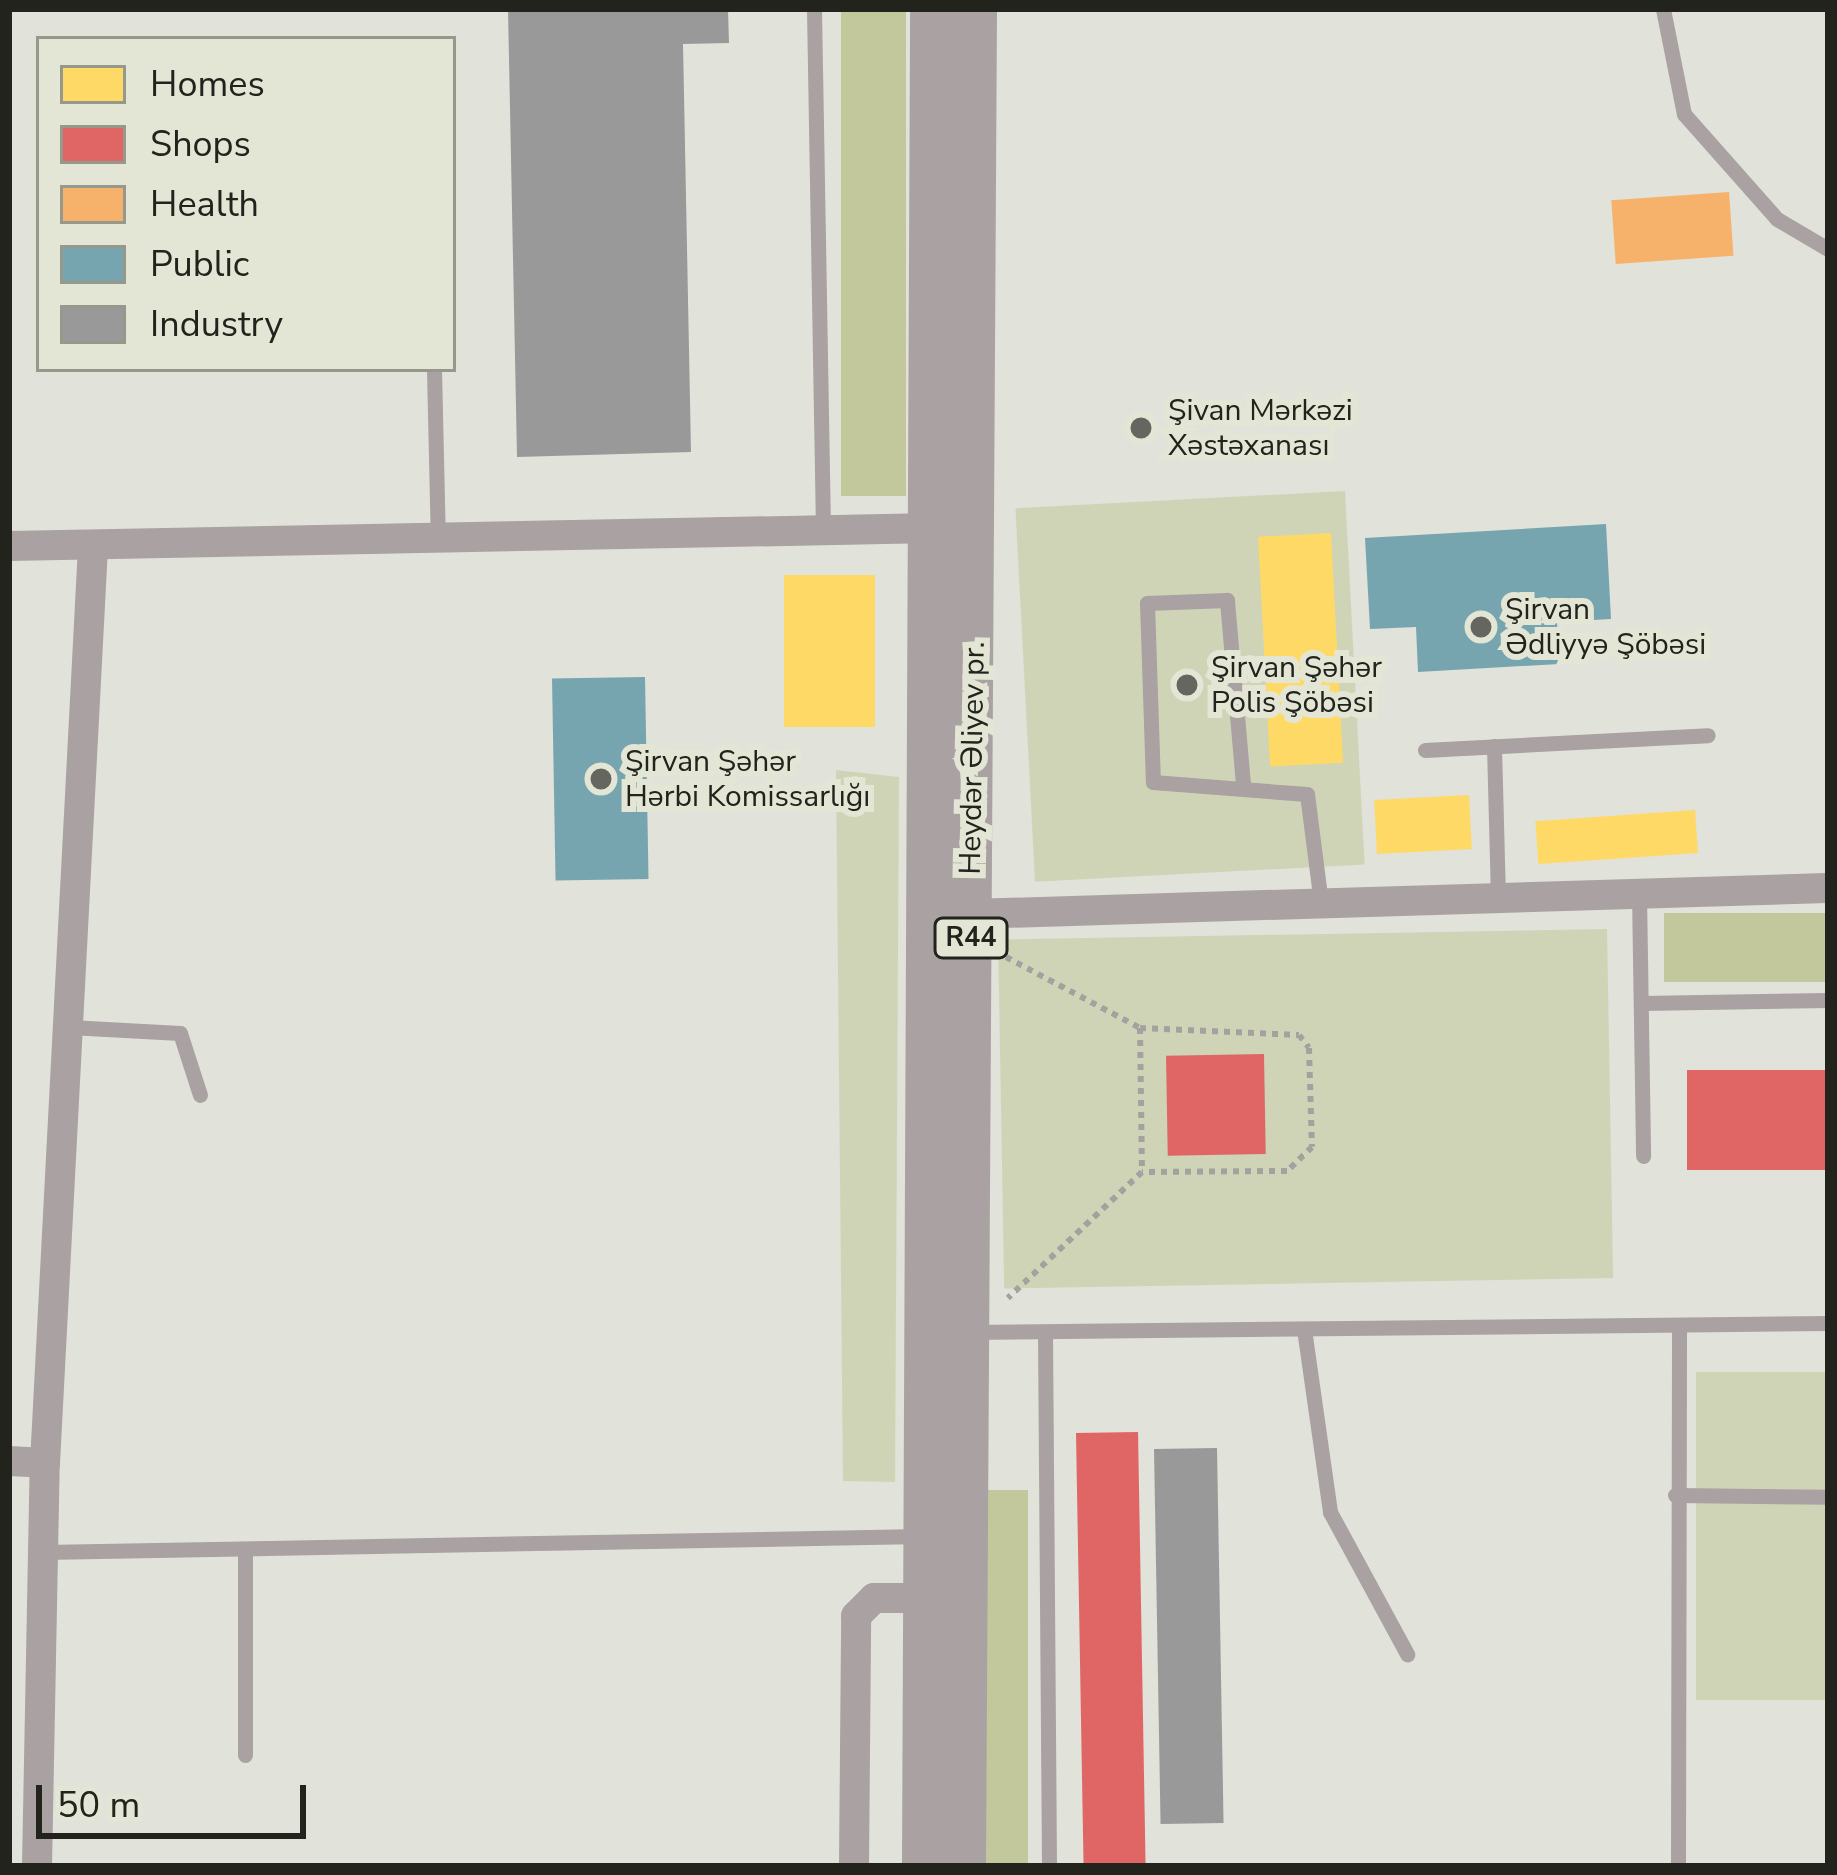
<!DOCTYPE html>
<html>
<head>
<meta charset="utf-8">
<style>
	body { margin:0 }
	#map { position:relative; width:1837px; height:1875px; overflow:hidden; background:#e1e2d9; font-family:"Nunito Sans",sans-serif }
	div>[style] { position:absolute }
	.green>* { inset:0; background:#d0d4b7; transform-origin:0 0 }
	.forest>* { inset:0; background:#c3c89c; transform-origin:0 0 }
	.homes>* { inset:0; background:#ffd966; transform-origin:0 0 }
	.shops>* { inset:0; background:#e06666; transform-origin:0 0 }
	.health>* { inset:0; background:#f6b26b; transform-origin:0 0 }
	.public>* { inset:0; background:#76a5af; transform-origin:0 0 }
	.industry>* { inset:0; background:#999; transform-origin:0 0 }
	.path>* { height:6px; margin-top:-3px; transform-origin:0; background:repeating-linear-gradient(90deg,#a5a19f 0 6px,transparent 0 12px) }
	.lane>* { height:15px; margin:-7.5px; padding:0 7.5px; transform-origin:7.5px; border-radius:7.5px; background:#a9a1a2 }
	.street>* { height:30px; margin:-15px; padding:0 15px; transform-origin:15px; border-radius:15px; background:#a9a1a2 }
	.primary>* { height:48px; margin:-24px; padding:0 24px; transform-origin:24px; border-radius:24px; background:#aaa2a2 }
	.dots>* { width:33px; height:33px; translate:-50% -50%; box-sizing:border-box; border:6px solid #e4e6d5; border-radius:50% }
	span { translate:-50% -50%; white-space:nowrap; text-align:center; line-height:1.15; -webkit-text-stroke:12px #e4e6d5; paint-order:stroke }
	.shield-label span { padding:3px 9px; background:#e4e6d5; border:3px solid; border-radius:9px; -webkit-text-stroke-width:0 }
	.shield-label { font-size:27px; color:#22231d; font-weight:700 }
	.poi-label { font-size:30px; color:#22231d }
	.left { translate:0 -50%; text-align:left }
	.street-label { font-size:30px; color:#22231d }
	.frame { position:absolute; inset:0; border:12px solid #22231d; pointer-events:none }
	.legend { position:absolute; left:36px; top:36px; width:420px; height:336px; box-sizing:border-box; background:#e4e6d5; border:3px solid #96988b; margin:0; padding:15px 21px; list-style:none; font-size:36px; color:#22231d }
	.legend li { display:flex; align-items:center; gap:24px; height:60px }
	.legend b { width:60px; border:3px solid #96988b }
	.scale { position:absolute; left:36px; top:1785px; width:270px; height:54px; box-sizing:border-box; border:6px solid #22231d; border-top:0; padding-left:15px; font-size:36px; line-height:42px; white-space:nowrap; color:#22231d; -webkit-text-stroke:9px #e4e6d5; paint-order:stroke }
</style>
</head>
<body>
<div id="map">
	<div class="green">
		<div style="left:1345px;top:491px;width:374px;height:330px;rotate:87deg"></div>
		<div style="clip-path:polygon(836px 770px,899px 777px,895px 1482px,843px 1481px)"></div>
		<div style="left:1607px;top:929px;width:349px;height:609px;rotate:89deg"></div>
		<div style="left:1696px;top:1372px;width:132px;height:328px"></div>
	</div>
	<div class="forest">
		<div style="left:841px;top:9px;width:65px;height:487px"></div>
		<div style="left:1828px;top:913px;width:69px;height:164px;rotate:90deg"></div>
		<div style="left:983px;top:1490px;width:45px;height:376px"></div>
	</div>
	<div class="homes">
		<div style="left:1331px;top:533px;width:230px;height:73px;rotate:87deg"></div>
		<div style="left:784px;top:575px;width:91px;height:152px"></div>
		<div style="left:1469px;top:795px;width:54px;height:95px;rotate:87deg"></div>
		<div style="left:1695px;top:810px;width:43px;height:160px;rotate:86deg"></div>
	</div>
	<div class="shops">
		<div style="left:1264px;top:1054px;width:100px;height:98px;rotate:89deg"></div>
		<div style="left:1687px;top:1070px;width:141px;height:100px"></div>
		<div style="left:1138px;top:1432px;width:434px;height:62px;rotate:89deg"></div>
	</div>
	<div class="health">
		<div style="left:1729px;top:192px;width:64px;height:118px;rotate:86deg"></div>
	</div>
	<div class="public">
		<div style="clip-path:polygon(1606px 524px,1611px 619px,1557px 622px,1559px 664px,1418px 672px,1416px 627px,1370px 629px,1365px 538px)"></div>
		<div style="left:645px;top:677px;width:202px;height:93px;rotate:89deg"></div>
	</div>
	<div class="industry">
		<div style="clip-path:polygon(508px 9px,728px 9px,729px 43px,683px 44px,691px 452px,517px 457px)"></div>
		<div style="left:1217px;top:1448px;width:375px;height:63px;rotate:89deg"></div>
	</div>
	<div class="path">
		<div style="left:1006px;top:957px;width:152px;rotate:27.9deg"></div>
		<div style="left:1140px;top:1028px;width:144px;rotate:89.2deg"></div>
		<div style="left:1142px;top:1172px;width:184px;rotate:136.8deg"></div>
		<div style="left:1140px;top:1028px;width:159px;rotate:2.5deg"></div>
		<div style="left:1299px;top:1035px;width:16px;rotate:52deg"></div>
		<div style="left:1309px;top:1048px;width:99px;rotate:88.3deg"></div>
		<div style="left:1312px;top:1147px;width:35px;rotate:136deg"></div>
		<div style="left:1287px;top:1171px;width:145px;rotate:179.6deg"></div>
	</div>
	<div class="lane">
		<div style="left:814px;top:9px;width:521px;rotate:89.01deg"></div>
		<div style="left:1663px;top:9px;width:107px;rotate:78.7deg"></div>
		<div style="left:1684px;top:114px;width:140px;rotate:48.5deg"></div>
		<div style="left:1777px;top:219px;width:59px;rotate:30.5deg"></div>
		<div style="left:434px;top:369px;width:170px;rotate:88.7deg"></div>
		<div style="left:1494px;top:746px;width:152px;rotate:88.5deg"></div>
		<div style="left:1425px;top:750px;width:283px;rotate:-3deg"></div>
		<div style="left:1243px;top:784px;width:185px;rotate:-95deg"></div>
		<div style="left:1227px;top:600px;width:80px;rotate:177.9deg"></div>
		<div style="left:1147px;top:603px;width:179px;rotate:88.1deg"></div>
		<div style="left:1153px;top:782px;width:154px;rotate:4.5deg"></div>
		<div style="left:1307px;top:794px;width:110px;rotate:82.7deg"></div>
		<div style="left:1639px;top:894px;width:262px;rotate:89.1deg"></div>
		<div style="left:1641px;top:1003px;width:187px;rotate:-0.9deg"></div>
		<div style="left:69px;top:1027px;width:111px;rotate:3.1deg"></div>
		<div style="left:180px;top:1033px;width:65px;rotate:72.1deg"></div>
		<div style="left:1304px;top:1329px;width:185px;rotate:81.9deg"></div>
		<div style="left:1330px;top:1512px;width:162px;rotate:61.5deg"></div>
		<div style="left:968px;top:1332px;width:860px;rotate:-0.6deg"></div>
		<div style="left:1045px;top:1332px;width:534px;rotate:89.57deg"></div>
		<div style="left:1675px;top:1495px;width:153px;rotate:0.7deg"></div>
		<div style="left:245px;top:1550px;width:205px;rotate:90deg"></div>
		<div style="left:43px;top:1552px;width:879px;rotate:-1.04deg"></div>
		<div style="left:1678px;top:1866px;width:541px;rotate:-89.89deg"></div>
	</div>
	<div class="street">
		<div style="left:9px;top:546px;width:925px;rotate:-1.11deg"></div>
		<div style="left:971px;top:914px;width:857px;rotate:-1.74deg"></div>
		<div style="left:9px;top:1461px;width:36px;rotate:3deg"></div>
		<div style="left:37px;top:1866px;width:403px;rotate:-88.9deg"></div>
		<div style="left:45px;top:1463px;width:918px;rotate:-87deg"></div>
		<div style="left:854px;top:1866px;width:250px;rotate:-89.5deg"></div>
		<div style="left:856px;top:1616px;width:25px;rotate:-45deg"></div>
		<div style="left:874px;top:1598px;width:54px"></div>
	</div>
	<div class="primary">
		<div style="left:926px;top:1866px;width:1857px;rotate:-89.75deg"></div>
		<div style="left:962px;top:1866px;width:1857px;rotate:-89.66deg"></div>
	</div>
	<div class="dots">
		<div style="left:1141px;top:428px;background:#65665f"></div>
		<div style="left:1481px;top:627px;background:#65665f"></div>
		<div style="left:1187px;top:685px;background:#65665f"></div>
		<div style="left:601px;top:779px;background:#65665f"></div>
	</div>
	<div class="shield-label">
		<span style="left:971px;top:938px">R44</span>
	</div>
	<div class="poi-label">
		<span class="left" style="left:1168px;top:428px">Şivan Mərkəzi<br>Xəstəxanası</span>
		<span class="left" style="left:1505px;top:627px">Şirvan<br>Ədliyyə Şöbəsi</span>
		<span class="left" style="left:1211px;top:685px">Şirvan Şəhər<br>Polis Şöbəsi</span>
		<span class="left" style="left:625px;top:779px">Şirvan Şəhər<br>Hərbi Komissarlığı</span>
	</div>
	<div class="street-label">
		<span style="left:973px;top:758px;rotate:-89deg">Heydər Əliyev pr.</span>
	</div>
	<div class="frame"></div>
	<ul class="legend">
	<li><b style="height:33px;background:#ffd966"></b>Homes</li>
	<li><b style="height:33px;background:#e06666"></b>Shops</li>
	<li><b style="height:33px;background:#f6b26b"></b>Health</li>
	<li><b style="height:33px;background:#76a5af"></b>Public</li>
	<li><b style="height:33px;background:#999"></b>Industry</li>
	</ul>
	<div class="scale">50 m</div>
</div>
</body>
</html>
